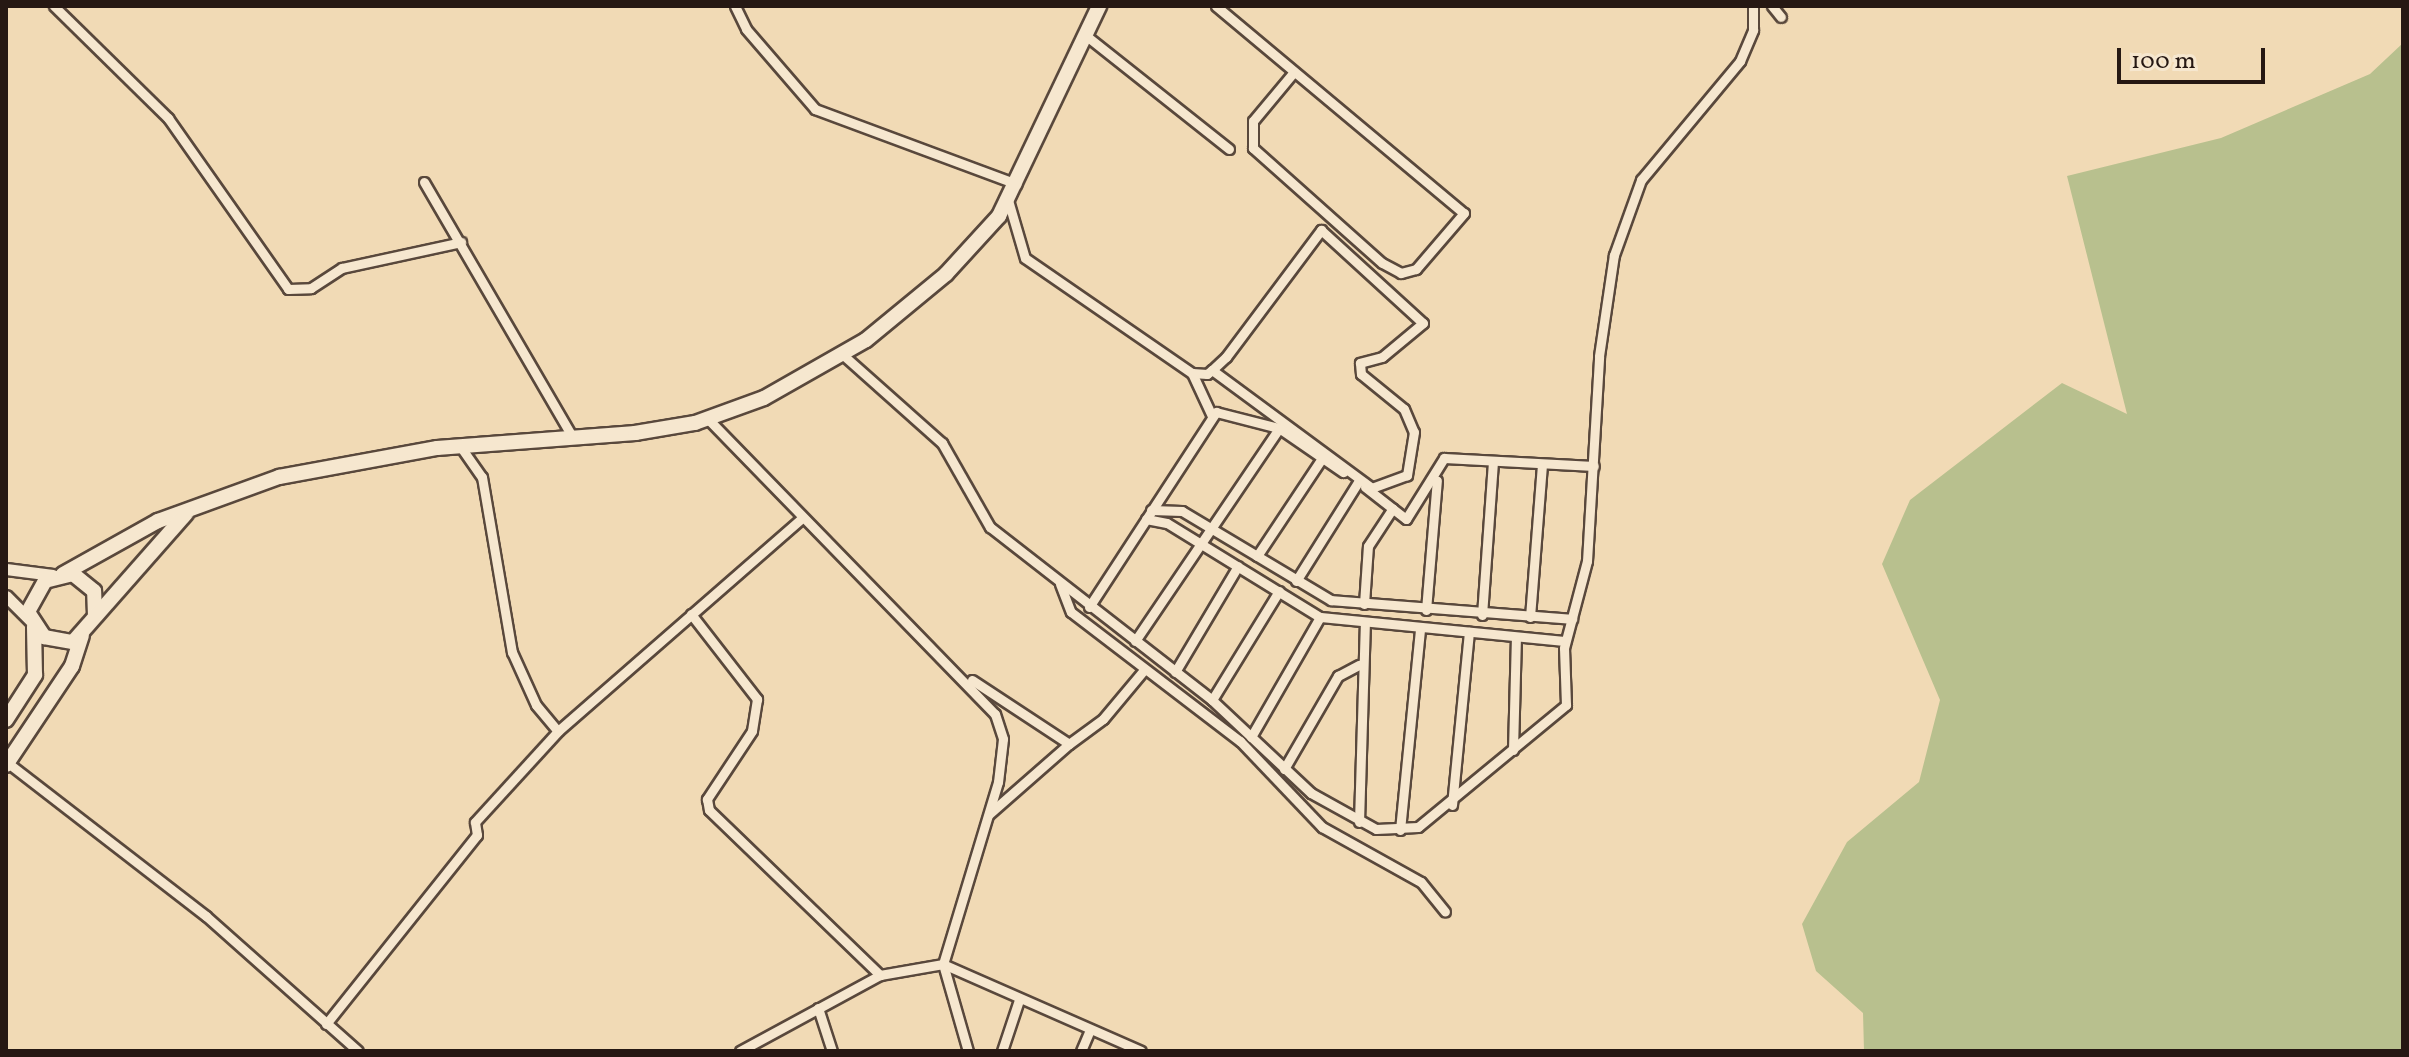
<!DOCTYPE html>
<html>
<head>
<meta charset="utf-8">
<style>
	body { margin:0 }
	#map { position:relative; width:2409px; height:1057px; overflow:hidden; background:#f1dab5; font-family:Vollkorn,serif }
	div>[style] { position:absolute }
	.green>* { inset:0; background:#b8c08e }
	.roads { filter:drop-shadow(2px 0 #59483c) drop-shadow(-2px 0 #59483c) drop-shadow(0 2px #59483c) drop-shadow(0 -2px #59483c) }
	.minor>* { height:9px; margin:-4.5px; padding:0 4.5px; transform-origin:4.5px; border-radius:4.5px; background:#f6e7cf }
	.tertiary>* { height:11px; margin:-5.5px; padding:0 5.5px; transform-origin:5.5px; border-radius:5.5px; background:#f6e7cf }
	.secondary>* { height:14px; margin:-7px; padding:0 7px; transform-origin:7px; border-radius:7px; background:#f6e7cf }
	span { translate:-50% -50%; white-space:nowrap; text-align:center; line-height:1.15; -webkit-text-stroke:8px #f6e7cf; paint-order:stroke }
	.frame { position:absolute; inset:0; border:8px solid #261813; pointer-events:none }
	.scale { position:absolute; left:2117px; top:48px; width:148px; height:36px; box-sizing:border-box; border:4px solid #261813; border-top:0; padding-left:10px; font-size:24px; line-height:28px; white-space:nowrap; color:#261813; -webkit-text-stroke:6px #f6e7cf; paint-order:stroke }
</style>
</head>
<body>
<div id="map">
	<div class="green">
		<div style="clip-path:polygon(2403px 43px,2403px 1051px,1864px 1051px,1863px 1013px,1816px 971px,1802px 924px,1847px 842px,1919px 782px,1940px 700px,1882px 564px,1910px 500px,2062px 383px,2127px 414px,2067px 176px,2221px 138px,2370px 74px)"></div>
	</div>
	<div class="roads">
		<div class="minor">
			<div style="left:54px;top:6px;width:160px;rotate:44.5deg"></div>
			<div style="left:168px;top:118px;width:209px;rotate:54.9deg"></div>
			<div style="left:288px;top:289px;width:23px;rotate:-2deg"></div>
			<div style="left:311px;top:288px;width:37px;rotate:-33deg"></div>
			<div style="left:342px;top:268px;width:122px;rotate:-12.3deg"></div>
			<div style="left:735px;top:6px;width:25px;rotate:64deg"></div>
			<div style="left:746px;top:29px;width:106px;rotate:49.2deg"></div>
			<div style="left:815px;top:109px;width:215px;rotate:20.4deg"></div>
			<div style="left:1216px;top:6px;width:323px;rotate:39.9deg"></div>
			<div style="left:1464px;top:213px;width:74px;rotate:130.6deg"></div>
			<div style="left:1416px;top:269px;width:16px;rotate:165deg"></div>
			<div style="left:1401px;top:273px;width:21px;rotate:-152deg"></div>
			<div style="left:1382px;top:263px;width:173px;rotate:-138.3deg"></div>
			<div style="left:1253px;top:148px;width:27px;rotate:-90deg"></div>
			<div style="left:1253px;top:121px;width:62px;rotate:-50.2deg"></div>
			<div style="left:1772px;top:6px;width:14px;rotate:51deg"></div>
			<div style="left:1084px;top:34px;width:185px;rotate:38.4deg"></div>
			<div style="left:424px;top:182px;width:296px;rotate:59.8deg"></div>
			<div style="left:1008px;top:200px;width:60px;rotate:73.7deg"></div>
			<div style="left:1025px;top:258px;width:203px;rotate:34.6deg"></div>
			<div style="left:1192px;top:373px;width:15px;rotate:4deg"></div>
			<div style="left:1207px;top:374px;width:6px;rotate:-39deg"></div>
			<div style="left:1212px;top:370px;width:19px;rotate:-43deg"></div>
			<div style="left:1226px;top:357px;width:159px;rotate:-53.2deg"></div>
			<div style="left:1321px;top:230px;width:138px;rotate:42.4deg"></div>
			<div style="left:1423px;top:323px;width:53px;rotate:140.3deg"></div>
			<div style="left:1382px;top:357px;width:23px;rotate:165deg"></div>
			<div style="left:1360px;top:363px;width:11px;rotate:85deg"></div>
			<div style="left:1361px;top:374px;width:55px;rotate:39.1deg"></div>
			<div style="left:1404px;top:409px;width:25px;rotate:67deg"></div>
			<div style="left:1414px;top:432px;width:44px;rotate:99.2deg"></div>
			<div style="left:1407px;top:475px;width:37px;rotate:160deg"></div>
			<div style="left:1372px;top:488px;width:199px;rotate:-143.6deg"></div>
			<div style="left:842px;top:354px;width:134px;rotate:41.7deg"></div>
			<div style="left:942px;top:443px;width:97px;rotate:60.3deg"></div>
			<div style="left:990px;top:527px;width:281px;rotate:37.9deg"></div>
			<div style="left:1212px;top:700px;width:136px;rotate:43.2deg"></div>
			<div style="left:1311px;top:793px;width:74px;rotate:29deg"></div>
			<div style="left:1376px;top:829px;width:42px;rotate:-2.7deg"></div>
			<div style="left:1418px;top:827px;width:192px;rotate:-39.5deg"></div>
			<div style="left:1566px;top:705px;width:57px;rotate:-92deg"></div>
			<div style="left:1564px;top:648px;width:90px;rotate:-75.2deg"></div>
			<div style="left:1587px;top:561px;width:205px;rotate:-86.6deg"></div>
			<div style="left:1599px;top:356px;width:102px;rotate:-81.6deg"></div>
			<div style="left:1614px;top:255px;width:80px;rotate:-70.2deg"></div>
			<div style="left:1641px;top:180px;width:155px;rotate:-50.2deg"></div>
			<div style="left:1740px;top:61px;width:34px;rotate:-67deg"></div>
			<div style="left:1753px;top:30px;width:24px;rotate:-90deg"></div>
			<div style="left:1192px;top:373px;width:47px;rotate:65.1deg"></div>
			<div style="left:707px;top:418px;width:413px;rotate:45.8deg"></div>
			<div style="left:995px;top:714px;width:26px;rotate:72deg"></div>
			<div style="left:1003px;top:739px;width:43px;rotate:96.6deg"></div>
			<div style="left:998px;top:782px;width:190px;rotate:106.8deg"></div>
			<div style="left:943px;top:964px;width:91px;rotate:74deg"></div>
			<div style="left:460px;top:446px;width:38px;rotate:55deg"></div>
			<div style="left:482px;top:477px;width:178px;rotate:80.3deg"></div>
			<div style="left:512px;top:652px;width:58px;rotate:65.6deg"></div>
			<div style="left:536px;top:705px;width:34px;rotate:50deg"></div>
			<div style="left:558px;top:731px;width:321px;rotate:-41.1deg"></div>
			<div style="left:1365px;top:487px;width:52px;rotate:38deg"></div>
			<div style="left:1406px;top:519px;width:72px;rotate:-58.1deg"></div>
			<div style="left:1444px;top:458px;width:150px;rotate:3.1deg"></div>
			<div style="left:1151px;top:510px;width:31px;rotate:2deg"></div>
			<div style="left:1182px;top:511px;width:174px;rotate:30.9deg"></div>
			<div style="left:1331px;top:600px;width:242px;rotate:4.5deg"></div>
			<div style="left:1146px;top:519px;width:21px;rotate:11deg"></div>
			<div style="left:1167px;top:523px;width:180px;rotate:31.6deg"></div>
			<div style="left:1320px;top:617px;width:246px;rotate:5.6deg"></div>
			<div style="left:1257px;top:556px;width:118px;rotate:-56.4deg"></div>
			<div style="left:1296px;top:581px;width:117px;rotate:-57.9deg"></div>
			<div style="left:1060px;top:584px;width:30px;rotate:69deg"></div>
			<div style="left:1071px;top:612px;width:213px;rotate:37.4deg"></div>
			<div style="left:1240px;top:741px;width:119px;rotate:46.4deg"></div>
			<div style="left:1322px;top:827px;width:113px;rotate:29.1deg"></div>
			<div style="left:1421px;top:882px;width:38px;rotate:51deg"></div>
			<div style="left:1364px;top:604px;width:58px;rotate:-86.1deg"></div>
			<div style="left:1368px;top:546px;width:45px;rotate:-56.7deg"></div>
			<div style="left:1089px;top:607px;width:233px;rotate:-56.9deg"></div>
			<div style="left:1216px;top:412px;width:65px;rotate:14.3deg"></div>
			<div style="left:1279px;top:428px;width:78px;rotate:34.5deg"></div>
			<div style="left:1426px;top:610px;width:130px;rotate:-85.2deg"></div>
			<div style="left:691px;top:614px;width:108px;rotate:52.2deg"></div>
			<div style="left:757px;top:699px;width:32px;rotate:99deg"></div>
			<div style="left:752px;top:731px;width:82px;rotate:123.5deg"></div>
			<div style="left:707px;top:799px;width:11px;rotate:80deg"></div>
			<div style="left:709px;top:810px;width:238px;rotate:44deg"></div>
			<div style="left:1482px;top:615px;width:153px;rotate:-85.9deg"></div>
			<div style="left:1530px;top:617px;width:153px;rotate:-85.5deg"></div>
			<div style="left:1135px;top:641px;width:257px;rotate:-55.9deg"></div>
			<div style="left:1175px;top:672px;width:123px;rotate:-59.3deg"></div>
			<div style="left:972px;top:680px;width:116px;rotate:33.4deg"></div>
			<div style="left:1069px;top:744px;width:42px;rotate:-36.3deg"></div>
			<div style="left:1103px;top:719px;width:64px;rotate:-50.1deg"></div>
			<div style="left:1212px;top:700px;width:128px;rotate:-58.4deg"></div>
			<div style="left:1251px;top:737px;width:138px;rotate:-60.1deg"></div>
			<div style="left:1513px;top:750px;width:113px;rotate:-88.5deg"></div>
			<div style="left:8px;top:763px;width:250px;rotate:37.7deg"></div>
			<div style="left:206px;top:916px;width:203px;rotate:41.6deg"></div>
			<div style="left:1284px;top:769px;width:108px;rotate:-59.9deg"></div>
			<div style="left:1338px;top:676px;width:24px;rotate:-28deg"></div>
			<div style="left:1452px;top:805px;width:174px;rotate:-84.4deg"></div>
			<div style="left:989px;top:814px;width:106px;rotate:-41.2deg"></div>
			<div style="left:1359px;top:822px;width:200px;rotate:-88.3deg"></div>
			<div style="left:1400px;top:830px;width:203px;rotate:-84.3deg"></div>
			<div style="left:818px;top:1008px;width:45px;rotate:72deg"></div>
			<div style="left:326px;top:1024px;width:242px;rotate:-51.4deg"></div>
			<div style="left:477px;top:835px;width:13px;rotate:-99deg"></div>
			<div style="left:475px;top:822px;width:123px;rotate:-47.6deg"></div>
			<div style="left:740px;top:1051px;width:159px;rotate:-28.5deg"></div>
			<div style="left:880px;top:975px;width:64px;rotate:-9.9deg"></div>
			<div style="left:943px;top:964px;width:216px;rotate:23.7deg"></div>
			<div style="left:1002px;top:1051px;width:54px;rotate:-71.6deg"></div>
			<div style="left:1081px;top:1051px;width:23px;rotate:-67deg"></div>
		</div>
		<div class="tertiary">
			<div style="left:6px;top:569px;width:47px;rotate:7.3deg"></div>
			<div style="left:6px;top:596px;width:34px;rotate:45deg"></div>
		</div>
		<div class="secondary">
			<div style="left:63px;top:574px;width:109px;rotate:-29.2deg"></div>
			<div style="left:158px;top:521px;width:129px;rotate:-20deg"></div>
			<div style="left:279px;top:477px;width:161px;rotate:-10.4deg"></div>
			<div style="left:437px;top:448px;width:199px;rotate:-4.3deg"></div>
			<div style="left:635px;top:433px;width:61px;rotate:-9.5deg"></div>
			<div style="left:695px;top:423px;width:73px;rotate:-19.9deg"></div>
			<div style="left:764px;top:398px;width:117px;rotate:-29.6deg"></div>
			<div style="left:866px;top:340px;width:104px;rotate:-39.5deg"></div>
			<div style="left:946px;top:274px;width:79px;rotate:-47.6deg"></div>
			<div style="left:999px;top:216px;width:233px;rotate:-64.5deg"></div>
			<div style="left:95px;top:616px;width:25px;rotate:-92deg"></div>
			<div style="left:94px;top:591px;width:27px;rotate:-141deg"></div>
			<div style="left:73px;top:574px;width:29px;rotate:166deg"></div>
			<div style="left:45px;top:581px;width:35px;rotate:119deg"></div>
			<div style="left:28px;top:612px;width:30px;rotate:57deg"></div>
			<div style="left:44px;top:637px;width:29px;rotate:10deg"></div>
			<div style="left:73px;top:642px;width:171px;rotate:-48.6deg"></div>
			<div style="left:6px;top:720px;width:54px;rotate:-57.2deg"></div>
			<div style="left:35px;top:675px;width:48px;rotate:-91.2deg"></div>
			<div style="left:6px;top:765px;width:119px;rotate:-56.3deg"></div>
			<div style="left:72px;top:666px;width:32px;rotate:-72deg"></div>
		</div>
	</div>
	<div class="frame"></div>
	<div class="scale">100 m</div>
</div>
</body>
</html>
